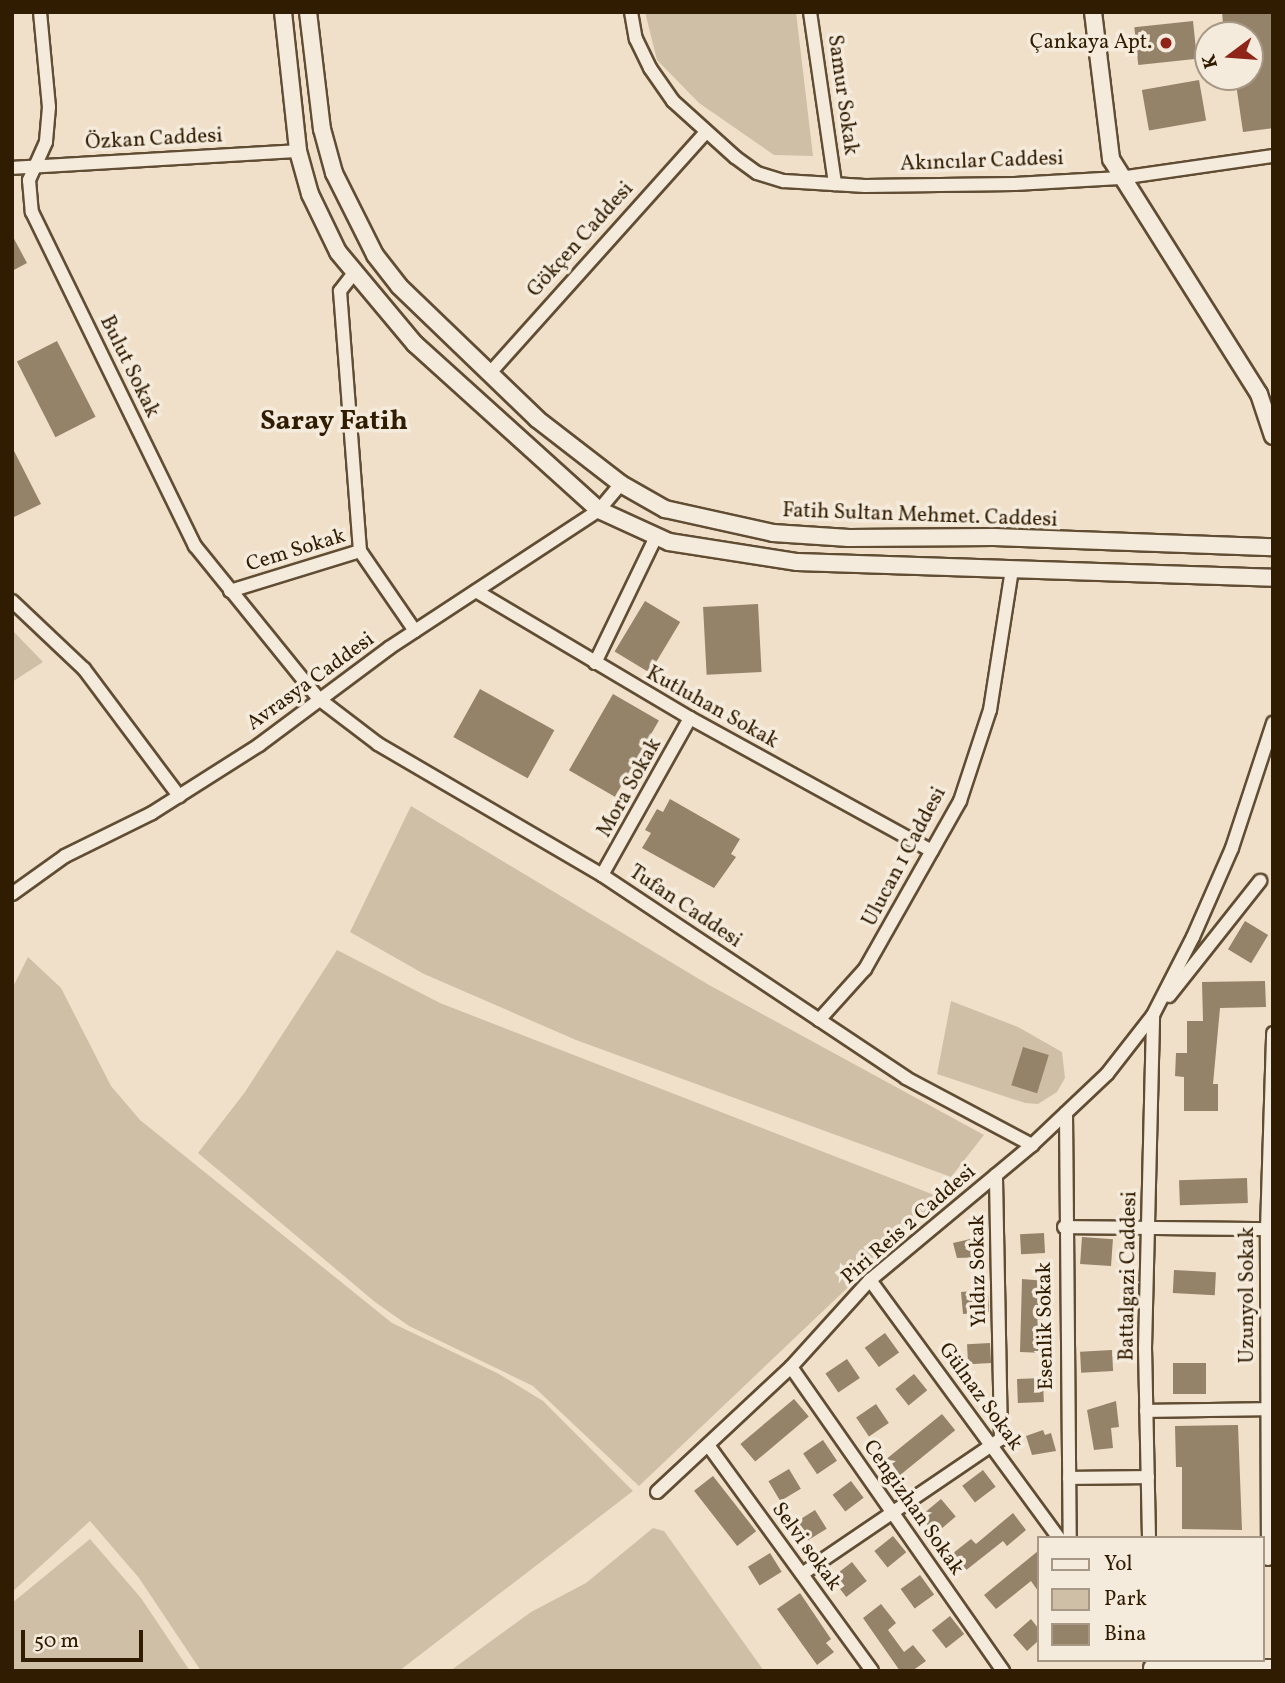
<!DOCTYPE html>
<html>
<head>
<meta charset="utf-8">
<style>
	body { margin:0 }
	#map { position:relative; width:1285px; height:1683px; overflow:hidden; background:#f0e0c9; font-family:Vollkorn,serif }
	div>[style] { position:absolute }
	.green>* { inset:0; background:#cfbfa7 }
	.building>* { inset:0; background:#948269; transform-origin:0 0 }
	.roads { filter:drop-shadow(2px 0 #604d33) drop-shadow(-2px 0 #604d33) drop-shadow(0 2px #604d33) drop-shadow(0 -2px #604d33) }
	.minor>* { height:12px; margin:-6px; padding:0 6px; transform-origin:6px; border-radius:6px; background:#f5ebdc }
	.tertiary>* { height:16px; margin:-8px; padding:0 8px; transform-origin:8px; border-radius:8px; background:#f5ebdc }
	.dots>* { width:19px; height:19px; translate:-50% -50%; box-sizing:border-box; border:4px solid #f5ebdc; border-radius:50% }
	span { translate:-50% -50%; white-space:nowrap; text-align:center; line-height:1.15; -webkit-text-stroke:7px #f5ebdc; paint-order:stroke }
	.poi-label { font-size:21px; color:#301c01 }
	.right { translate:-100% -50%; text-align:right }
	.street-label { font-size:21px; color:#301c01 }
	.district-label { font-size:28px; color:#301c01; font-weight:700 }
	.frame { position:absolute; inset:0; border:14px solid #301c01; pointer-events:none }
	.legend { position:absolute; left:1037px; top:1536px; width:228px; height:126px; box-sizing:border-box; background:#f5ebdc; border:2px solid #a69884; margin:0; padding:9px 12px; list-style:none; font-size:21px; color:#301c01 }
	.legend li { display:flex; align-items:center; gap:14px; height:35px }
	.legend b { width:35px; border:2px solid #a69884 }
	.north { position:absolute; left:1194px; top:21px; width:70px; height:70px; box-sizing:border-box; background:#f5ebdc; border:2px solid #a69884; border-radius:50%; rotate:254deg; font-size:19px; font-weight:700; line-height:28px; text-align:center; color:#301c01 }
	.north::after { content:''; display:block; margin:auto; width:24px; height:32px; background:#8f2418; clip-path:polygon(50% 0,100% 100%,50% 72%,0 100%) }
	.scale { position:absolute; left:21px; top:1630px; width:122px; height:32px; box-sizing:border-box; border:4px solid #301c01; border-top:0; padding-left:9px; font-size:21px; line-height:24px; white-space:nowrap; color:#301c01; -webkit-text-stroke:5px #f5ebdc; paint-order:stroke }
</style>
</head>
<body>
<div id="map">
	<div class="green">
		<div style="clip-path:polygon(645px 12px,796px 12px,813px 156px,774px 155px,699px 103px,657px 60px)"></div>
		<div style="clip-path:polygon(12px 630px,43px 662px,12px 682px)"></div>
		<div style="clip-path:polygon(411px 806px,709px 985px,984px 1135px,951px 1177px,576px 1040px,424px 974px,350px 932px)"></div>
		<div style="clip-path:polygon(337px 950px,440px 1003px,942px 1198px,639px 1486px,533px 1386px,409px 1326px,375px 1302px,198px 1153px,245px 1092px)"></div>
		<div style="clip-path:polygon(28px 957px,61px 988px,111px 1086px,140px 1120px,392px 1323px,499px 1374px,543px 1401px,633px 1491px,399px 1671px,201px 1671px,139px 1578px,90px 1521px,12px 1592px,12px 989px)"></div>
		<div style="clip-path:polygon(951px 1001px,1018px 1027px,1062px 1052px,1065px 1078px,1057px 1092px,1038px 1104px,1025px 1103px,937px 1074px)"></div>
		<div style="clip-path:polygon(653px 1528px,664px 1531px,764px 1671px,450px 1671px,531px 1612px,586px 1583px)"></div>
		<div style="clip-path:polygon(90px 1539px,141px 1598px,190px 1671px,12px 1671px,12px 1603px)"></div>
	</div>
	<div class="building">
		<div style="clip-path:polygon(1222px 12px,1273px 12px,1273px 128px,1243px 132px,1235px 77px,1250px 77px,1250px 35px,1224px 35px)"></div>
		<div style="left:1193px;top:21px;width:38px;height:59px;rotate:84deg"></div>
		<div style="left:1199px;top:80px;width:41px;height:58px;rotate:80deg"></div>
		<div style="clip-path:polygon(12px 235px,27px 263px,12px 271px)"></div>
		<div style="left:57px;top:341px;width:85px;height:45px;rotate:63deg"></div>
		<div style="clip-path:polygon(12px 447px,41px 504px,12px 518px)"></div>
		<div style="left:645px;top:601px;width:41px;height:59px;rotate:31deg"></div>
		<div style="left:758px;top:604px;width:68px;height:55px;rotate:87deg"></div>
		<div style="left:480px;top:689px;width:85px;height:55px;rotate:29deg"></div>
		<div style="left:613px;top:694px;width:53px;height:88px;rotate:30deg"></div>
		<div style="clip-path:polygon(670px 799px,740px 839px,731px 854px,736px 857px,714px 888px,642px 848px,651px 833px,645px 830px,657px 809px,663px 812px)"></div>
		<div style="left:1245px;top:921px;width:27px;height:33px;rotate:31deg"></div>
		<div style="clip-path:polygon(1265px 981px,1266px 1007px,1220px 1008px,1213px 1084px,1218px 1084px,1218px 1111px,1184px 1111px,1184px 1077px,1175px 1076px,1176px 1053px,1187px 1053px,1187px 1021px,1203px 1021px,1202px 982px)"></div>
		<div style="left:1023px;top:1047px;width:27px;height:40px;rotate:17deg"></div>
		<div style="left:1247px;top:1178px;width:25px;height:68px;rotate:88deg"></div>
		<div style="left:1044px;top:1233px;width:20px;height:24px;rotate:87deg"></div>
		<div style="clip-path:polygon(979px 1237px,983px 1257px,957px 1258px,953px 1243px)"></div>
		<div style="left:1082px;top:1237px;width:31px;height:27px;rotate:4deg"></div>
		<div style="left:1174px;top:1270px;width:42px;height:23px;rotate:3deg"></div>
		<div style="clip-path:polygon(1022px 1279px,1046px 1281px,1042px 1327px,1045px 1327px,1045px 1353px,1020px 1352px)"></div>
		<div style="clip-path:polygon(974px 1291px,975px 1295px,988px 1294px,989px 1312px,963px 1314px,961px 1292px)"></div>
		<div style="left:885px;top:1333px;width:24px;height:25px;rotate:54deg"></div>
		<div style="left:990px;top:1343px;width:20px;height:23px;rotate:87deg"></div>
		<div style="left:1112px;top:1350px;width:21px;height:32px;rotate:87deg"></div>
		<div style="left:847px;top:1359px;width:23px;height:26px;rotate:56deg"></div>
		<div style="left:1173px;top:1363px;width:33px;height:31px"></div>
		<div style="left:914px;top:1374px;width:21px;height:24px;rotate:51deg"></div>
		<div style="left:1043px;top:1378px;width:24px;height:26px;rotate:88deg"></div>
		<div style="left:794px;top:1399px;width:23px;height:70px;rotate:50deg"></div>
		<div style="clip-path:polygon(1116px 1401px,1119px 1427px,1111px 1428px,1113px 1448px,1094px 1450px,1087px 1410px)"></div>
		<div style="left:876px;top:1404px;width:23px;height:24px;rotate:56deg"></div>
		<div style="left:942px;top:1414px;width:21px;height:74px;rotate:51deg"></div>
		<div style="clip-path:polygon(1238px 1425px,1242px 1530px,1182px 1529px,1182px 1467px,1176px 1467px,1175px 1426px)"></div>
		<div style="clip-path:polygon(1043px 1430px,1045px 1435px,1051px 1433px,1056px 1451px,1032px 1455px,1026px 1436px)"></div>
		<div style="left:823px;top:1440px;width:25px;height:24px;rotate:56deg"></div>
		<div style="left:789px;top:1469px;width:23px;height:24px;rotate:59deg"></div>
		<div style="left:983px;top:1470px;width:21px;height:26px;rotate:53deg"></div>
		<div style="left:713px;top:1476px;width:70px;height:24px;rotate:52deg"></div>
		<div style="left:851px;top:1481px;width:21px;height:23px;rotate:53deg"></div>
		<div style="left:941px;top:1499px;width:23px;height:27px;rotate:50deg"></div>
		<div style="left:815px;top:1510px;width:22px;height:22px;rotate:58deg"></div>
		<div style="clip-path:polygon(1013px 1513px,1026px 1530px,1007px 1546px,1003px 1541px,965px 1571px,952px 1554px,971px 1539px,976px 1544px)"></div>
		<div style="left:893px;top:1536px;width:21px;height:24px;rotate:51deg"></div>
		<div style="clip-path:polygon(1038px 1551px,1038px 1591px,1031px 1581px,996px 1609px,984px 1595px)"></div>
		<div style="left:770px;top:1553px;width:22px;height:26px;rotate:58deg"></div>
		<div style="left:852px;top:1562px;width:24px;height:26px;rotate:52deg"></div>
		<div style="left:920px;top:1575px;width:24px;height:24px;rotate:54deg"></div>
		<div style="clip-path:polygon(800px 1593px,831px 1639px,826px 1643px,834px 1652px,817px 1665px,777px 1609px)"></div>
		<div style="clip-path:polygon(881px 1604px,896px 1623px,888px 1630px,904px 1652px,913px 1645px,926px 1661px,912px 1671px,900px 1671px,863px 1618px)"></div>
		<div style="left:950px;top:1616px;width:23px;height:23px;rotate:52deg"></div>
		<div style="clip-path:polygon(1031px 1619px,1038px 1628px,1038px 1641px,1027px 1651px,1013px 1635px)"></div>
	</div>
	<div class="roads">
		<div class="minor">
			<div style="left:40px;top:12px;width:95px;rotate:84.6deg"></div>
			<div style="left:49px;top:107px;width:35px;rotate:95deg"></div>
			<div style="left:46px;top:142px;width:42px;rotate:114.1deg"></div>
			<div style="left:29px;top:180px;width:32px;rotate:85deg"></div>
			<div style="left:32px;top:212px;width:372px;rotate:64deg"></div>
			<div style="left:195px;top:546px;width:197px;rotate:51deg"></div>
			<div style="left:319px;top:699px;width:74px;rotate:37.3deg"></div>
			<div style="left:378px;top:744px;width:259px;rotate:30.3deg"></div>
			<div style="left:602px;top:875px;width:366px;rotate:33.7deg"></div>
			<div style="left:906px;top:1078px;width:143px;rotate:28deg"></div>
			<div style="left:631px;top:12px;width:27px;rotate:80deg"></div>
			<div style="left:636px;top:39px;width:32px;rotate:64deg"></div>
			<div style="left:650px;top:68px;width:40px;rotate:55.1deg"></div>
			<div style="left:673px;top:101px;width:84px;rotate:42.1deg"></div>
			<div style="left:735px;top:157px;width:27px;rotate:36deg"></div>
			<div style="left:757px;top:173px;width:28px;rotate:17deg"></div>
			<div style="left:784px;top:181px;width:81px;rotate:3.5deg"></div>
			<div style="left:865px;top:186px;width:150px;rotate:-0.8deg"></div>
			<div style="left:1015px;top:184px;width:105px;rotate:-3.3deg"></div>
			<div style="left:1120px;top:178px;width:155px;rotate:-8.2deg"></div>
			<div style="left:810px;top:12px;width:174px;rotate:81.7deg"></div>
			<div style="left:12px;top:168px;width:287px;rotate:-3.4deg"></div>
			<div style="left:354px;top:273px;width:23px;rotate:128deg"></div>
			<div style="left:340px;top:291px;width:261px;rotate:85.6deg"></div>
			<div style="left:489px;top:374px;width:322px;rotate:-48.1deg"></div>
			<div style="left:230px;top:591px;width:136px;rotate:-17.1deg"></div>
			<div style="left:360px;top:551px;width:97px;rotate:55.5deg"></div>
			<div style="left:476px;top:591px;width:249px;rotate:30.7deg"></div>
			<div style="left:690px;top:718px;width:276px;rotate:28.8deg"></div>
			<div style="left:12px;top:601px;width:99px;rotate:43.4deg"></div>
			<div style="left:84px;top:669px;width:159px;rotate:53.2deg"></div>
			<div style="left:595px;top:663px;width:140px;rotate:-64.2deg"></div>
			<div style="left:602px;top:875px;width:180px;rotate:-60.7deg"></div>
			<div style="left:12px;top:894px;width:65px;rotate:-35.6deg"></div>
			<div style="left:65px;top:856px;width:97px;rotate:-26.3deg"></div>
			<div style="left:152px;top:813px;width:127px;rotate:-32.4deg"></div>
			<div style="left:259px;top:745px;width:162px;rotate:-36.7deg"></div>
			<div style="left:389px;top:648px;width:251px;rotate:-33.3deg"></div>
			<div style="left:599px;top:510px;width:34px;rotate:-50deg"></div>
			<div style="left:1169px;top:996px;width:147px;rotate:-51.6deg"></div>
			<div style="left:819px;top:1020px;width:69px;rotate:-48deg"></div>
			<div style="left:865px;top:969px;width:193px;rotate:-60.5deg"></div>
			<div style="left:960px;top:801px;width:96px;rotate:-71.8deg"></div>
			<div style="left:990px;top:710px;width:143px;rotate:-81.1deg"></div>
			<div style="left:1066px;top:1113px;width:425px;rotate:89.5deg"></div>
			<div style="left:1064px;top:1227px;width:208px;rotate:0.6deg"></div>
			<div style="left:870px;top:1280px;width:320px;rotate:53.8deg"></div>
			<div style="left:791px;top:1367px;width:371px;rotate:55.1deg"></div>
			<div style="left:1146px;top:1411px;width:126px;rotate:-0.9deg"></div>
			<div style="left:708px;top:1445px;width:279px;rotate:54deg"></div>
			<div style="left:1069px;top:1478px;width:79px;rotate:-0.7deg"></div>
			<div style="left:657px;top:1492px;width:183px;rotate:-43deg"></div>
			<div style="left:791px;top:1367px;width:118px;rotate:-47.8deg"></div>
			<div style="left:870px;top:1280px;width:211px;rotate:-39.8deg"></div>
			<div style="left:1032px;top:1145px;width:103px;rotate:-43.4deg"></div>
			<div style="left:1107px;top:1074px;width:75px;rotate:-52.1deg"></div>
			<div style="left:1153px;top:1015px;width:88px;rotate:-62.9deg"></div>
			<div style="left:1193px;top:937px;width:97px;rotate:-66.3deg"></div>
			<div style="left:1232px;top:848px;width:132px;rotate:-71.8deg"></div>
			<div style="left:1149px;top:1538px;width:190px;rotate:-91.2deg"></div>
			<div style="left:1145px;top:1348px;width:333px;rotate:-88.6deg"></div>
			<div style="left:1268px;top:1559px;width:330px;rotate:-90.2deg"></div>
			<div style="left:1267px;top:1229px;width:196px;rotate:-88.2deg"></div>
			<div style="left:802px;top:1574px;width:240px;rotate:-34.2deg"></div>
			<div style="left:1001px;top:1439px;width:264px;rotate:-91.1deg"></div>
		</div>
		<div class="tertiary">
			<div style="left:283px;top:12px;width:140px;rotate:83.8deg"></div>
			<div style="left:298px;top:151px;width:45px;rotate:74.4deg"></div>
			<div style="left:310px;top:194px;width:64px;rotate:64.2deg"></div>
			<div style="left:338px;top:252px;width:120px;rotate:50.1deg"></div>
			<div style="left:415px;top:344px;width:248px;rotate:42.1deg"></div>
			<div style="left:599px;top:510px;width:77px;rotate:24.6deg"></div>
			<div style="left:669px;top:542px;width:130px;rotate:8.9deg"></div>
			<div style="left:797px;top:562px;width:476px;rotate:1.9deg"></div>
			<div style="left:308px;top:12px;width:118px;rotate:83.2deg"></div>
			<div style="left:322px;top:129px;width:46px;rotate:74.7deg"></div>
			<div style="left:334px;top:173px;width:92px;rotate:63.4deg"></div>
			<div style="left:375px;top:255px;width:39px;rotate:52deg"></div>
			<div style="left:399px;top:286px;width:192px;rotate:43.9deg"></div>
			<div style="left:537px;top:419px;width:106px;rotate:37.7deg"></div>
			<div style="left:621px;top:484px;width:51px;rotate:29.6deg"></div>
			<div style="left:665px;top:509px;width:111px;rotate:12.5deg"></div>
			<div style="left:773px;top:533px;width:76px;rotate:3.8deg"></div>
			<div style="left:849px;top:538px;width:145px;rotate:-0.4deg"></div>
			<div style="left:994px;top:537px;width:279px;rotate:2.1deg"></div>
			<div style="left:1093px;top:12px;width:148px;rotate:83deg"></div>
			<div style="left:1111px;top:159px;width:278px;rotate:57.8deg"></div>
			<div style="left:1259px;top:394px;width:44px;rotate:71.6deg"></div>
			<div style="left:1152px;top:1668px;width:121px"></div>
		</div>
	</div>
	<div class="dots">
		<div style="left:1166px;top:43px;background:#8f2418"></div>
	</div>
	<div class="poi-label">
		<span class="right" style="left:1152px;top:43px">Çankaya Apt.</span>
	</div>
	<div class="street-label">
		<span style="left:842px;top:95px;rotate:82deg">Samur Sokak</span>
		<span style="left:154px;top:140px;rotate:-3deg">Özkan Caddesi</span>
		<span style="left:982px;top:162px;rotate:-2deg">Akıncılar Caddesi</span>
		<span style="left:581px;top:240px;rotate:-48deg">Gökçen Caddesi</span>
		<span style="left:129px;top:367px;rotate:64deg">Bulut Sokak</span>
		<span style="left:920px;top:516px;rotate:2deg">Fatih Sultan Mehmet. Caddesi</span>
		<span style="left:296px;top:551px;rotate:-17deg">Cem Sokak</span>
		<span style="left:311px;top:682px;rotate:-36deg">Avrasya Caddesi</span>
		<span style="left:712px;top:708px;rotate:29deg">Kutluhan Sokak</span>
		<span style="left:630px;top:788px;rotate:-61deg">Mora Sokak</span>
		<span style="left:905px;top:857px;rotate:-62deg">Ulucan 1 Caddesi</span>
		<span style="left:685px;top:907px;rotate:34deg">Tufan Caddesi</span>
		<span style="left:909px;top:1225px;rotate:-41deg">Piri Reis 2 Caddesi</span>
		<span style="left:979px;top:1271px;rotate:-91deg">Yıldız Sokak</span>
		<span style="left:1129px;top:1276px;rotate:-89deg">Battalgazi Caddesi</span>
		<span style="left:1248px;top:1295px;rotate:-90deg">Uzunyol Sokak</span>
		<span style="left:1046px;top:1326px;rotate:-91deg">Esenlik Sokak</span>
		<span style="left:980px;top:1397px;rotate:54deg">Gülnaz Sokak</span>
		<span style="left:913px;top:1508px;rotate:55deg">Cengizhan Sokak</span>
		<span style="left:806px;top:1547px;rotate:54deg">Selvi sokak</span>
	</div>
	<div class="district-label">
		<span style="left:334px;top:422px">Saray Fatih</span>
	</div>
	<div class="frame"></div>
	<ul class="legend">
	<li><b style="height:9px;background:#f5ebdc"></b>Yol</li>
	<li><b style="height:19px;background:#cfbfa7"></b>Park</li>
	<li><b style="height:19px;background:#948269"></b>Bina</li>
	</ul>
	<div class="north">K</div>
	<div class="scale">50 m</div>
</div>
</body>
</html>
